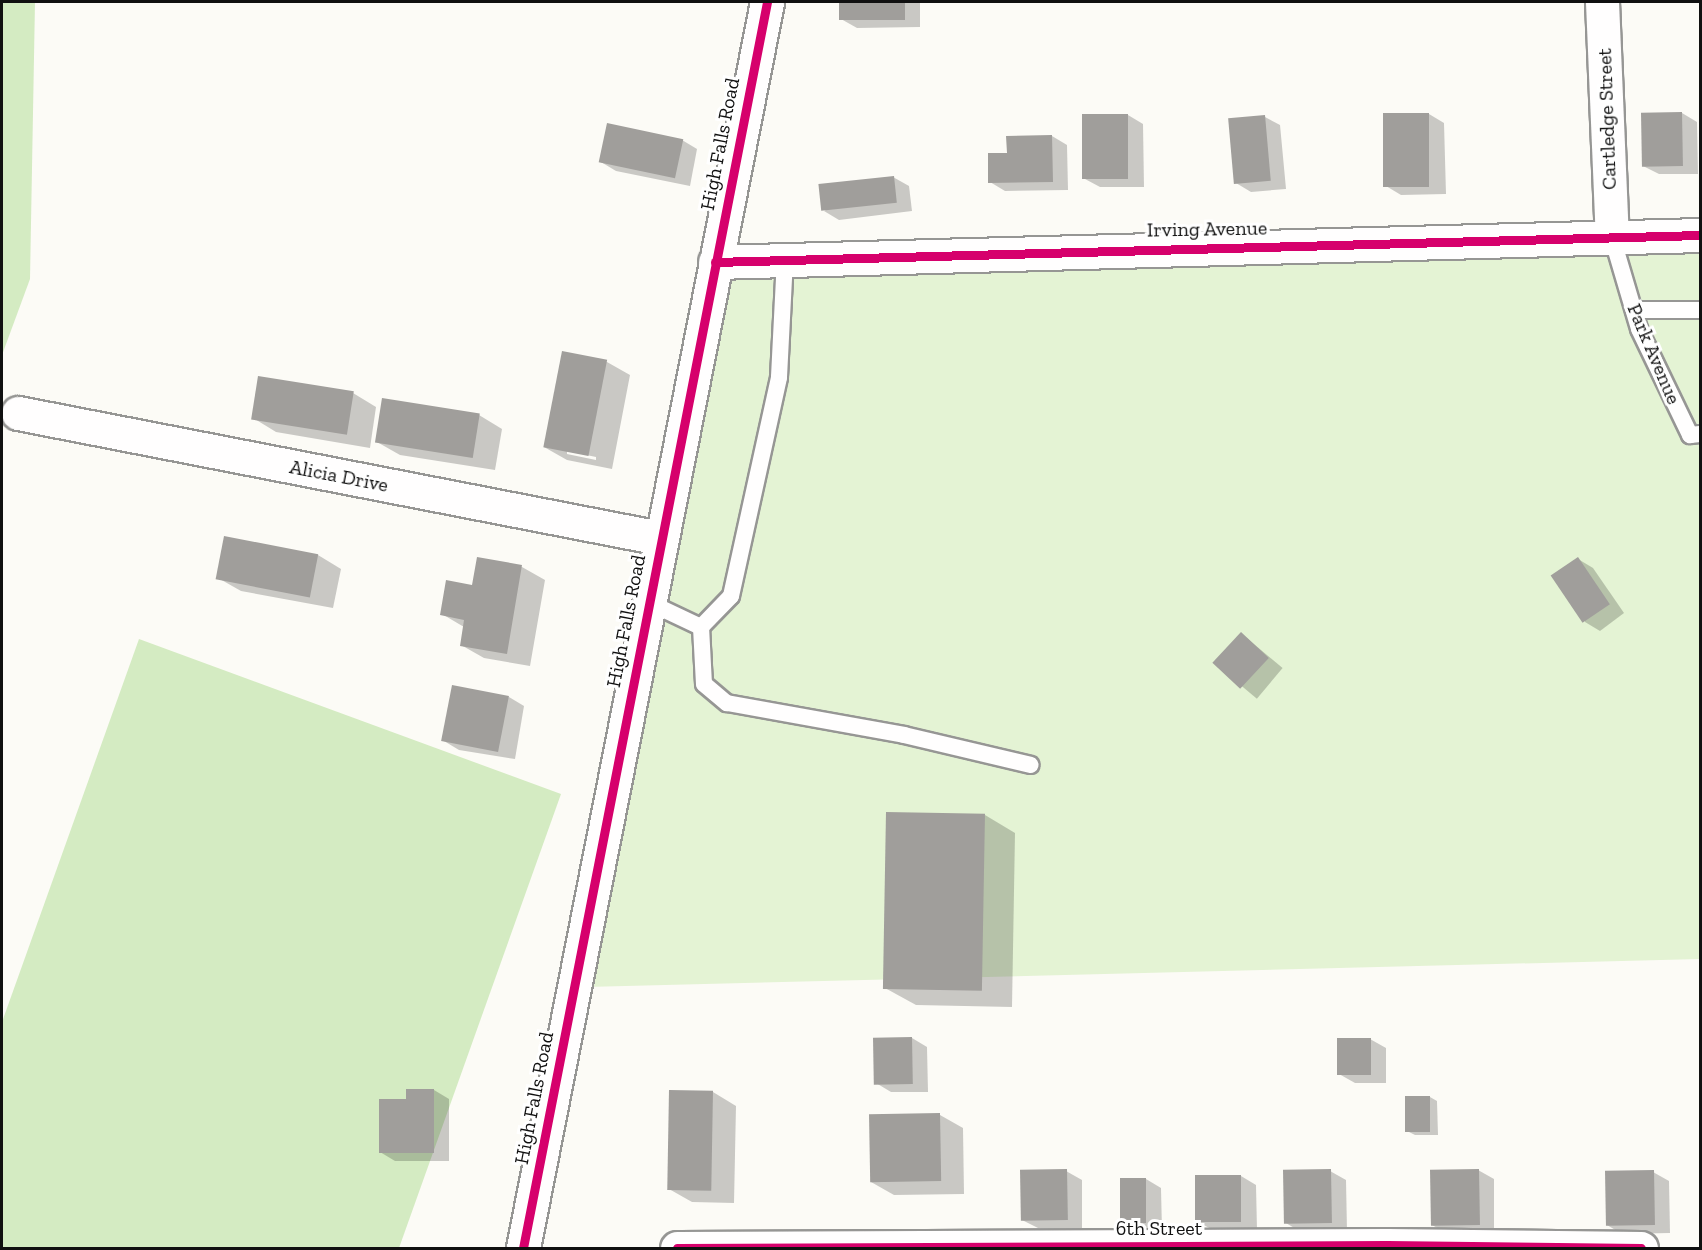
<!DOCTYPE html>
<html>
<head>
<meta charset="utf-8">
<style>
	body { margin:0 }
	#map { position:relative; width:1702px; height:1250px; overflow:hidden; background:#fcfbf6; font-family:"Zilla Slab",serif }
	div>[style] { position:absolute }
	.green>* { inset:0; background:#e4f3d4 }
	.forest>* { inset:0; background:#d4ebc2 }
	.shadow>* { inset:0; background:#0003; transform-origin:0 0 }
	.building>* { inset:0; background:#a09e9b; transform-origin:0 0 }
	.roads { filter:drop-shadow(2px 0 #969694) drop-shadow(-2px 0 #969694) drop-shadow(0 2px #969694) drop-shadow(0 -2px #969694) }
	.service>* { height:16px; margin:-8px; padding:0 8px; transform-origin:8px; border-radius:8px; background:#fffefe }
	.minor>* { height:33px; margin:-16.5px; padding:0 16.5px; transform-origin:16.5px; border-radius:16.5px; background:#fffefe }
	.tertiary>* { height:33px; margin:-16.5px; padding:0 16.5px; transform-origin:16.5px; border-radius:16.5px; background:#fffefe }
	.cycleway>* { height:9px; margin:-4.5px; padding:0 4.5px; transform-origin:4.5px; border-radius:4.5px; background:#d6006c }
	span { translate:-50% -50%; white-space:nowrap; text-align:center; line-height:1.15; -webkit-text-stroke:6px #fff; paint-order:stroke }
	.street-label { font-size:20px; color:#101010 }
	.frame { position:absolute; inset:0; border:3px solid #101010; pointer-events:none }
</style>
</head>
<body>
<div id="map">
	<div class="green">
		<div style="clip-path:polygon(1700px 235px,1700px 959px,586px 987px,725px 266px)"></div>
	</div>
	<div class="forest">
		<div style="clip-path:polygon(2px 2px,35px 2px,30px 279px,2px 355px)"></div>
		<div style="clip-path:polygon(139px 639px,561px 794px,399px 1248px,2px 1248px,2px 1022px)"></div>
	</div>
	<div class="shadow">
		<div style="clip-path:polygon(841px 2px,920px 2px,920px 27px,857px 28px,841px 19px)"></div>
		<div style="clip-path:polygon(1682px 113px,1697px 122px,1698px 174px,1659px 174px,1643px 166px)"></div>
		<div style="clip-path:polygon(1429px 114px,1444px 123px,1446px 194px,1401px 195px,1386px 186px)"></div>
		<div style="clip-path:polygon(1128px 115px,1143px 124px,1144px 187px,1100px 187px,1085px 179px)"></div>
		<div style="clip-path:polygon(1265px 117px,1280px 125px,1286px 189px,1251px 192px,1236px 183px)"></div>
		<div style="clip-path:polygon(1052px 136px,1067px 145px,1068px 190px,1005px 191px,990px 182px,1008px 154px)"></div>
		<div style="clip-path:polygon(682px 140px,697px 149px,690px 186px,616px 171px,601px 162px)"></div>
		<div style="clip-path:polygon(893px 177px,909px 186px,912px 211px,839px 220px,824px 211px)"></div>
		<div style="clip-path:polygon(evenodd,563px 353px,607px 362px,630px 375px,612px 469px,567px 460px,544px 447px,563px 353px,567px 451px,596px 457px,596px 460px,567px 454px,567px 451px)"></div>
		<div style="clip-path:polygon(353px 393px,376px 407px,370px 448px,276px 432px,253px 418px)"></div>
		<div style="clip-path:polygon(479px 415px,502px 429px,495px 470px,400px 455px,377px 442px)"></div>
		<div style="clip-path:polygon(318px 555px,341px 569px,333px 608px,241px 591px,218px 578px)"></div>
		<div style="clip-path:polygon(478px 559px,522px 567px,545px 580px,530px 666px,484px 658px,461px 645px,464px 627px,442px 614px,473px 587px)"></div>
		<div style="clip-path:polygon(1578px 559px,1593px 568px,1624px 613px,1600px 631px,1585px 622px)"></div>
		<div style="left:1242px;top:634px;width:53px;height:40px;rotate:40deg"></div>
		<div style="clip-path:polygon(509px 697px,524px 706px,515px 759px,459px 750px,444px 741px)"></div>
		<div style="clip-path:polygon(985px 815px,1015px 833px,1012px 1007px,916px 1005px,885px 988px)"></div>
		<div style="clip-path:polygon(912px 1038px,927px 1047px,928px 1092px,891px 1092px,876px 1083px)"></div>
		<div style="clip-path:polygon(1370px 1039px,1386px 1048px,1386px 1083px,1355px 1083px,1339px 1074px)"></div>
		<div style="clip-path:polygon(434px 1090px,449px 1099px,449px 1161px,395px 1161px,380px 1152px)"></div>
		<div style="clip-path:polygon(713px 1092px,736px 1106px,734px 1203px,692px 1202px,669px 1189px)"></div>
		<div style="clip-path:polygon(1430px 1097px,1437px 1101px,1438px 1135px,1415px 1135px,1407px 1131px)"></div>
		<div style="clip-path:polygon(940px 1115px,963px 1128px,964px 1194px,894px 1195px,871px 1182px)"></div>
		<div style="clip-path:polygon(1478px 1170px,1494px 1179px,1494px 1233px,1448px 1234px,1432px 1225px)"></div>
		<div style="clip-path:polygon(1066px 1171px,1082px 1180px,1082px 1228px,1038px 1228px,1022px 1220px)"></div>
		<div style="clip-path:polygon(1330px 1171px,1346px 1180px,1347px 1231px,1301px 1232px,1286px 1223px)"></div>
		<div style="clip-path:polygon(1653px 1172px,1669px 1181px,1670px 1233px,1622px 1234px,1607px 1225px)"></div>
		<div style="clip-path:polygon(1241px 1176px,1256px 1185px,1257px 1230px,1213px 1230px,1198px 1222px,1197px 1177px)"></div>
		<div style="clip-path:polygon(1146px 1179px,1161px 1188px,1162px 1231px,1138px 1231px,1123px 1222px)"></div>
	</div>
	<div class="building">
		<div style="left:839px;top:2px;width:66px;height:18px"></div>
		<div style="left:1682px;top:112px;width:54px;height:41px;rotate:89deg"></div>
		<div style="left:1383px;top:113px;width:46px;height:74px"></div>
		<div style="left:1082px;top:114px;width:46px;height:65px"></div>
		<div style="left:1265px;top:115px;width:66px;height:37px;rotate:85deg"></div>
		<div style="left:607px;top:123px;width:78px;height:40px;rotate:12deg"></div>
		<div style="clip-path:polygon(1052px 135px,1053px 182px,988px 183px,988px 153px,1007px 153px,1006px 136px)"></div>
		<div style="left:894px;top:176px;width:27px;height:76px;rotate:84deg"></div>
		<div style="left:562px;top:351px;width:46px;height:98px;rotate:11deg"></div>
		<div style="left:258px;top:376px;width:97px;height:44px;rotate:9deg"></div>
		<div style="left:382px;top:398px;width:99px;height:45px;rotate:9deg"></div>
		<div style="left:224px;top:536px;width:96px;height:44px;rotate:11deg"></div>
		<div style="clip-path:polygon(477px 557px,522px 565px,507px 654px,460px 646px,464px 620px,440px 615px,446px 580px,472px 585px)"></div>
		<div style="left:1578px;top:557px;width:57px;height:33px;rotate:56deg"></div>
		<div style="left:1241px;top:632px;width:38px;height:42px;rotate:43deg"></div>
		<div style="left:452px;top:685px;width:58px;height:57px;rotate:11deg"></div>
		<div style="left:886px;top:812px;width:99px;height:177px;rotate:1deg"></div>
		<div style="left:912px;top:1037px;width:47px;height:39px;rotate:89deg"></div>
		<div style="left:1337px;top:1038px;width:34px;height:37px"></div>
		<div style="clip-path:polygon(406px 1089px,434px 1089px,434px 1153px,379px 1153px,379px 1099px,406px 1099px)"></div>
		<div style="left:669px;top:1090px;width:44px;height:100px;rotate:1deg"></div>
		<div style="left:1405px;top:1096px;width:25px;height:36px"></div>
		<div style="left:940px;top:1113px;width:68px;height:71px;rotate:89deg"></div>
		<div style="left:1067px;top:1169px;width:51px;height:47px;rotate:89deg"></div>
		<div style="left:1331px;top:1169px;width:54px;height:48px;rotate:89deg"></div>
		<div style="left:1479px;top:1169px;width:56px;height:49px;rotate:89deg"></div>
		<div style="left:1654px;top:1170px;width:55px;height:49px;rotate:89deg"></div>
		<div style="left:1195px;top:1175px;width:46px;height:47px"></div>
		<div style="left:1120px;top:1178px;width:26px;height:45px"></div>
	</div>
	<div class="roads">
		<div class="service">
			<div style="left:1612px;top:237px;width:96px;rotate:73.6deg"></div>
			<div style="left:1639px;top:329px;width:118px;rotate:64.3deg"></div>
			<div style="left:1690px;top:435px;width:10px;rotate:-6deg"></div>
			<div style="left:1634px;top:310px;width:66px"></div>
			<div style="left:648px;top:602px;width:59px;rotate:25.3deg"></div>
			<div style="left:701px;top:627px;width:57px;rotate:87deg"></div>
			<div style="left:704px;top:684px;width:30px;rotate:40deg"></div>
			<div style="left:727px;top:703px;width:180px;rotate:10.2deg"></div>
			<div style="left:904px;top:735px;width:130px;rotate:13.3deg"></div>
			<div style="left:701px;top:627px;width:43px;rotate:-45.9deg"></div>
			<div style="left:731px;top:596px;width:224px;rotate:-77.6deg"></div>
			<div style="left:779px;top:377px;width:119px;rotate:-87.1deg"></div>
		</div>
		<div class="minor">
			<div style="left:1602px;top:2px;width:235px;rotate:87.6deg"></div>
			<div style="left:715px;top:262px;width:985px;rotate:-1.57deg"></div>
			<div style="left:18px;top:413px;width:654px;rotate:11.02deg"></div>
			<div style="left:677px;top:1248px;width:710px;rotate:-0.24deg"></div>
			<div style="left:1387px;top:1245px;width:254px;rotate:0.7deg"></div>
		</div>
		<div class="tertiary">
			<div style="left:523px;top:1248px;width:1270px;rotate:-78.92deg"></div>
		</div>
	</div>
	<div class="cycleway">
		<div style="left:715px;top:262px;width:985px;rotate:-1.57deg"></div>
		<div style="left:523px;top:1248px;width:1270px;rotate:-78.92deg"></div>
		<div style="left:677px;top:1248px;width:710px;rotate:-0.24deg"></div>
		<div style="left:1387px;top:1245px;width:254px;rotate:0.7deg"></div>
	</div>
	<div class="street-label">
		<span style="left:1607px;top:119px;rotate:-92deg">Cartledge Street</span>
		<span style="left:720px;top:144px;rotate:-79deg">High Falls Road</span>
		<span style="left:1207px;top:229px;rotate:-1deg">Irving Avenue</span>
		<span style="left:1654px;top:354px;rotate:67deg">Park Avenue</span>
		<span style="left:339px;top:476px;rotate:11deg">Alicia Drive</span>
		<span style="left:626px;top:621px;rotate:-79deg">High Falls Road</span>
		<span style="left:534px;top:1098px;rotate:-79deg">High Falls Road</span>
		<span style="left:1159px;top:1228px">6th Street</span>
	</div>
	<div class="frame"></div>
</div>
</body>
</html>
